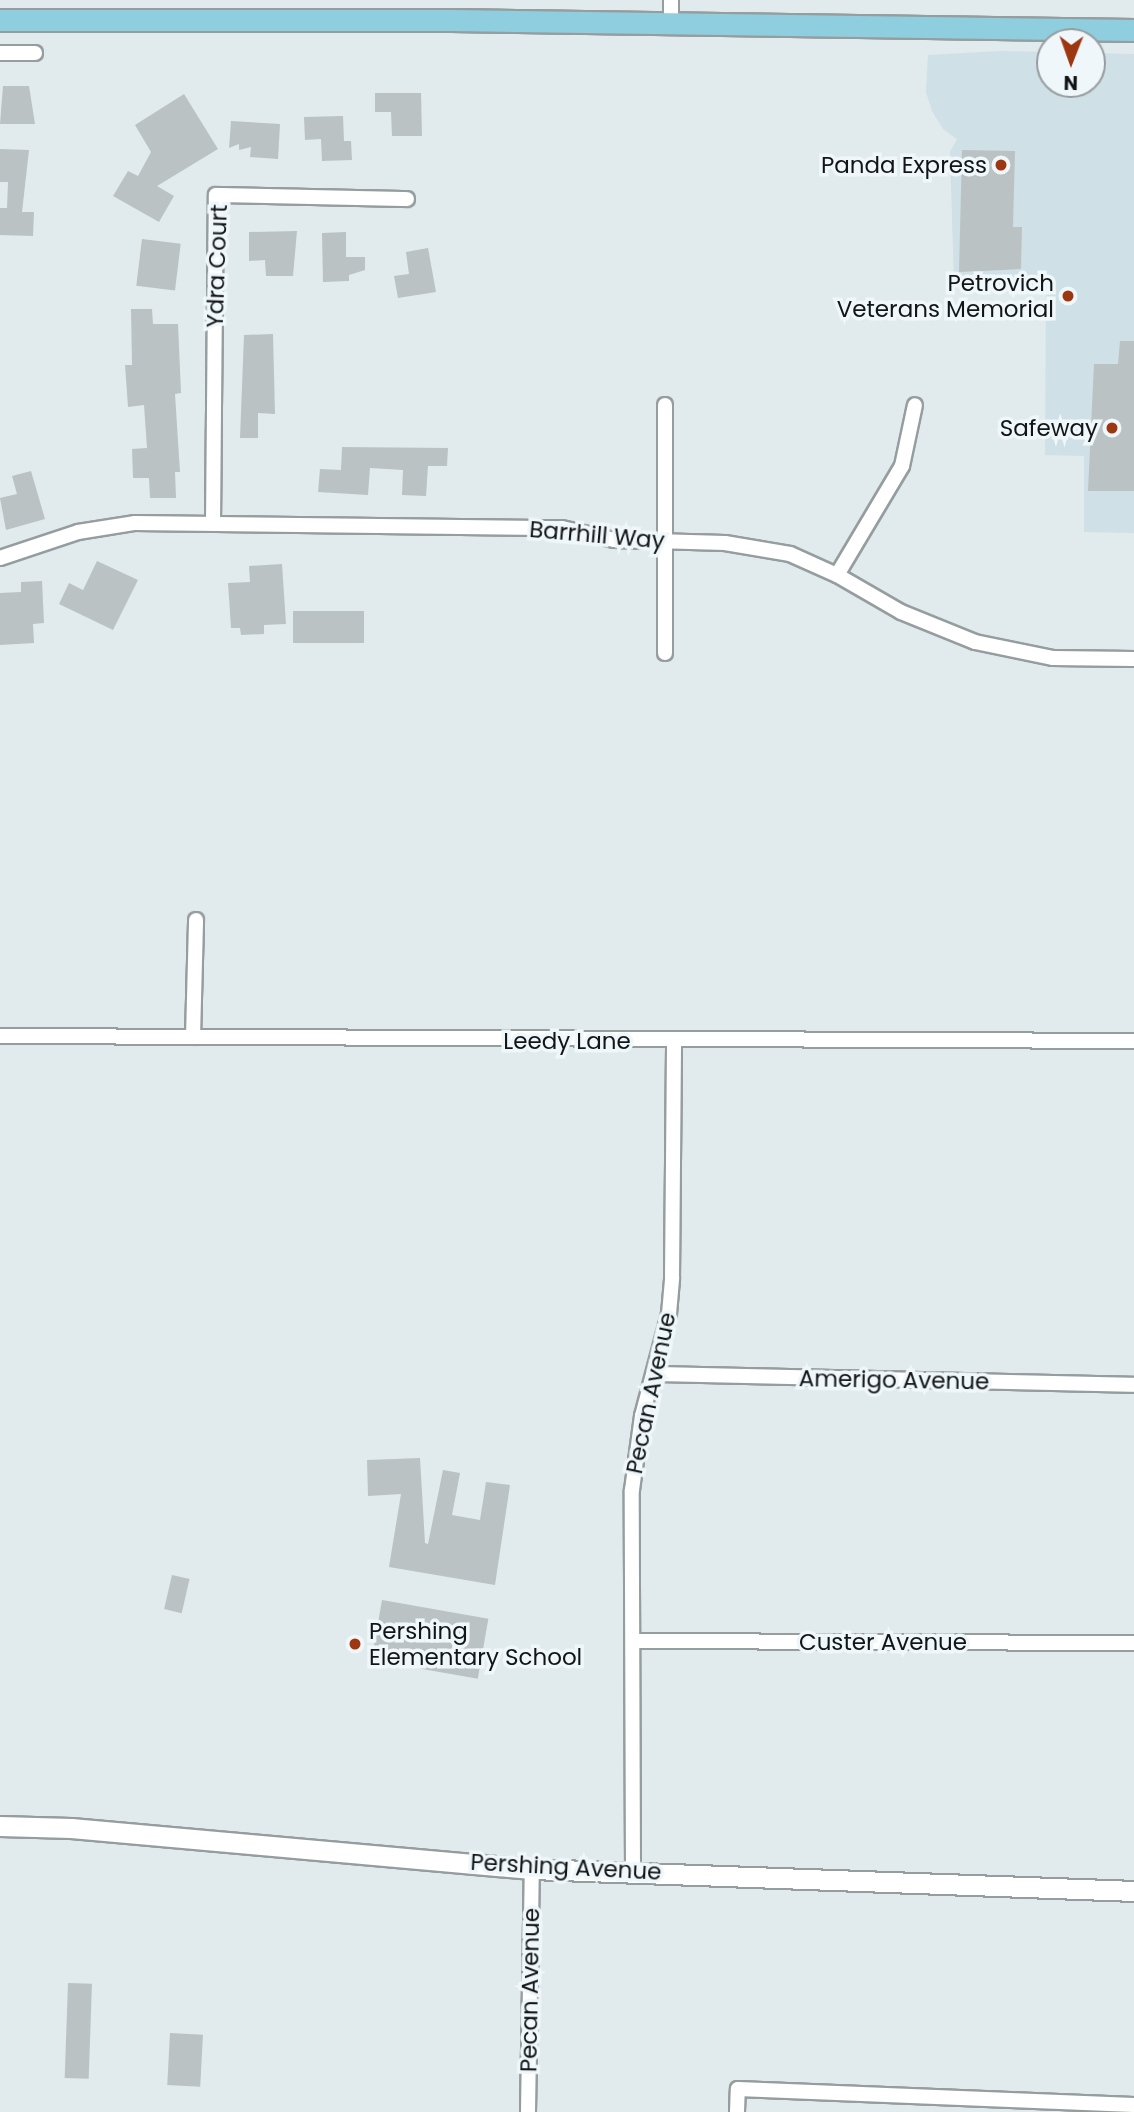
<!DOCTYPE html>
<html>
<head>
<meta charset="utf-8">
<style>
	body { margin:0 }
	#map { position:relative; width:1134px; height:2112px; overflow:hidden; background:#e1eaec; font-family:Poppins,sans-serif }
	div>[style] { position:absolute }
	.built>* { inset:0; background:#cfe0e6 }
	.building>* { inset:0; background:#bac2c4; transform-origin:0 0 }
	.roads { filter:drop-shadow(2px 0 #959d9f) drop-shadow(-2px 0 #959d9f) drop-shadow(0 2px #959d9f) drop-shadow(0 -2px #959d9f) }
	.street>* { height:14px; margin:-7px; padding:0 7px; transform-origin:7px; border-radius:7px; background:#fff }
	.secondary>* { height:19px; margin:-9.5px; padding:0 9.5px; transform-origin:9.5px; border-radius:9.5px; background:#fff }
	.primary>* { height:21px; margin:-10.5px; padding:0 10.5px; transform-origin:10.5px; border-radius:10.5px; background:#8fcedf }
	.dots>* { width:19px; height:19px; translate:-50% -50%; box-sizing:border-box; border:4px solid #eff7fa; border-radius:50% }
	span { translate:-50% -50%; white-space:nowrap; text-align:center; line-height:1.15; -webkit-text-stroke:7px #eff7fa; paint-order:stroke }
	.poi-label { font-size:23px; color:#121516 }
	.right { translate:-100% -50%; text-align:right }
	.left { translate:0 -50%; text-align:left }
	.street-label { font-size:23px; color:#121516 }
	.north { position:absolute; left:1036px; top:28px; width:70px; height:70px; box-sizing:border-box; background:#eff7fa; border:2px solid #979d9f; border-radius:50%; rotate:181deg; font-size:19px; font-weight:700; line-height:28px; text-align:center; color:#121516 }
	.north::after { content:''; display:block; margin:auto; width:24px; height:32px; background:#9d3712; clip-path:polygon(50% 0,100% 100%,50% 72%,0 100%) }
</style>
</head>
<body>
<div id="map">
	<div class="built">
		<div style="clip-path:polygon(1000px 51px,1050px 52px,1050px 84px,1092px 84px,1092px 53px,1134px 54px,1134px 533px,1084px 532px,1084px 456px,1045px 455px,1046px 285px,954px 283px,950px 152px,957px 139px,943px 129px,932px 111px,926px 92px,928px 55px)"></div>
	</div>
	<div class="building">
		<div style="clip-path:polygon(3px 86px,29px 86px,35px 124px,0 124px)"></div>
		<div style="clip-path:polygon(375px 93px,421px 93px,422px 136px,392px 136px,391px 112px,375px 112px)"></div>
		<div style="clip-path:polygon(184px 94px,218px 149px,157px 186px,174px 196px,159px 222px,113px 196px,128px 171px,138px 176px,151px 152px,135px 125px)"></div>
		<div style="clip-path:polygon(343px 116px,344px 141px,351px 141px,352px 160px,322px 161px,321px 139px,305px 140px,304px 117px)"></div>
		<div style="clip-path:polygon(231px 121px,280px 124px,278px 159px,250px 157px,251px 147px,239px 150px,239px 144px,229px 148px)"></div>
		<div style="clip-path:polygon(0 149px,29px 150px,22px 212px,34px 212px,33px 236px,0 235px,0 208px,7px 208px,8px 182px,0 182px)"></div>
		<div style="clip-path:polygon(962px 150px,1015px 151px,1013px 227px,1022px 227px,1021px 269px,959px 272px)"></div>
		<div style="clip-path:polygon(297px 231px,293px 276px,266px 276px,265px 260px,249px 261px,249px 232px)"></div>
		<div style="clip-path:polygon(346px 232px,346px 257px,365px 257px,365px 270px,349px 275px,349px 281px,323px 282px,322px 233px)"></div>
		<div style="left:142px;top:239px;width:39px;height:47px;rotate:7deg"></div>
		<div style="clip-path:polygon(428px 248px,436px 292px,398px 298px,394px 276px,409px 274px,406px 252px)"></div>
		<div style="clip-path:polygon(131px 309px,152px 309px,153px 324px,178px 324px,181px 393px,175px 394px,180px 472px,175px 472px,176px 498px,150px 498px,149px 478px,133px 478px,132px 449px,147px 448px,144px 405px,128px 407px,125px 365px,132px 365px)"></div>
		<div style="clip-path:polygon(273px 334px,275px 414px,258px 413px,258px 438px,240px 438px,244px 335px)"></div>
		<div style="clip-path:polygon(1120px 341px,1134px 341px,1134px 491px,1088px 491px,1094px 364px,1118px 364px)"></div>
		<div style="clip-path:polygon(342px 447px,448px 448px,447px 466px,428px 466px,426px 496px,402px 495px,403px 470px,370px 468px,368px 495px,318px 492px,320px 469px,341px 470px)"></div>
		<div style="clip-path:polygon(31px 471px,45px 519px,6px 530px,0 498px,17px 494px,12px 476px)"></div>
		<div style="clip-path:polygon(97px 561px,138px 580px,113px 630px,59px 604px,69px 583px,83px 590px)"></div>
		<div style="clip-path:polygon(282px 564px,286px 624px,264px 625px,264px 634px,241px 635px,240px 628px,231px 628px,228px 583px,250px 582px,249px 566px)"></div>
		<div style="clip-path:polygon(42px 581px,44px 623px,33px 624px,34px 643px,0 645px,0 593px,21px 592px,21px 582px)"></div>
		<div style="left:364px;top:611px;width:32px;height:71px;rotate:90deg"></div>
		<div style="clip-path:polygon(420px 1458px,425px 1543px,428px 1544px,443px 1470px,460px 1473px,452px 1515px,480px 1520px,486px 1482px,510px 1485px,495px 1585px,389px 1567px,401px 1494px,368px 1496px,367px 1460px)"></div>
		<div style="left:172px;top:1575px;width:18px;height:35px;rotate:13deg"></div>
		<div style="left:382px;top:1600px;width:108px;height:61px;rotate:10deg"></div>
		<div style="left:68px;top:1983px;width:24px;height:95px;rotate:2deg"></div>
		<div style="left:170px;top:2033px;width:33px;height:52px;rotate:3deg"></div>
	</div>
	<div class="roads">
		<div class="street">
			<div style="left:671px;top:25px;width:25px;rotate:-90deg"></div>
			<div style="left:0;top:53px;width:35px"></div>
			<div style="left:665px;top:405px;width:248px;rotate:90deg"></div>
			<div style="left:213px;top:523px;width:328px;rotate:-89.5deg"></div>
			<div style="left:216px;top:195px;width:191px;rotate:1.2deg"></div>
			<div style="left:0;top:558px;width:82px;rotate:-18.4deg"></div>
			<div style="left:78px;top:532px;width:58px;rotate:-9deg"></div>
			<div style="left:135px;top:523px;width:427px;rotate:0.7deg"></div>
			<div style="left:562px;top:528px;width:53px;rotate:13deg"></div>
			<div style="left:614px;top:540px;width:111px;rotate:1.5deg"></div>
			<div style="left:725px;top:543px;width:66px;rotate:9.6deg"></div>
			<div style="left:790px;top:554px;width:51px;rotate:24.1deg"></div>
			<div style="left:837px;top:575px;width:74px;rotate:30deg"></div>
			<div style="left:901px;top:612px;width:80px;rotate:22.1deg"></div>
			<div style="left:975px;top:642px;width:80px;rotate:11.6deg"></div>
			<div style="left:1053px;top:658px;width:81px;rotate:0.7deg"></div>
			<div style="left:837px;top:575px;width:127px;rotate:-59.2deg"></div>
			<div style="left:902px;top:466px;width:62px;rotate:-78deg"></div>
			<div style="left:0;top:1036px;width:1134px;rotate:0.25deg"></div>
			<div style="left:193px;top:1037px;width:117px;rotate:-88.5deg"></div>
			<div style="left:654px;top:1374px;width:480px;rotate:1.3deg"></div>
			<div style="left:633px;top:1641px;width:501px;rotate:0.23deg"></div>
			<div style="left:633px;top:1870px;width:380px;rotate:-90.2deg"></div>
			<div style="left:632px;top:1490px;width:75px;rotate:-82.3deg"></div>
			<div style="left:642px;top:1416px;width:106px;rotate:-75.2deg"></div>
			<div style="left:669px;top:1314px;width:37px;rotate:-85deg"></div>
			<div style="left:672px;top:1277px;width:236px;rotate:-89.5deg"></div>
			<div style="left:528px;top:2112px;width:243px;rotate:-89.1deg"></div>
			<div style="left:737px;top:2112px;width:23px;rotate:-88deg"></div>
			<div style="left:738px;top:2089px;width:396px;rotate:2.3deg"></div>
		</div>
		<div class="secondary">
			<div style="left:0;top:1826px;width:71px;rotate:1.6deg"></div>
			<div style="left:71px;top:1828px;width:463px;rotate:5.1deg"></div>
			<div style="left:532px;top:1869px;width:602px;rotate:2.09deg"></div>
		</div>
		<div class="primary">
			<div style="left:0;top:20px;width:451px"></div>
			<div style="left:451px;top:20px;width:683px;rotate:0.84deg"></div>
		</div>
	</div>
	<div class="dots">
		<div style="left:1001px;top:165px;background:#9d3712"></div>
		<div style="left:1068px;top:296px;background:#9d3712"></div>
		<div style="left:1112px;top:428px;background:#9d3712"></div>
		<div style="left:355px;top:1644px;background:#9d3712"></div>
	</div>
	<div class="poi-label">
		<span class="right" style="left:987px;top:165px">Panda Express</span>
		<span class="right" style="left:1054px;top:296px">Petrovich<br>Veterans Memorial</span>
		<span class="right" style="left:1098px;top:428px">Safeway</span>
		<span class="left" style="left:369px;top:1644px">Pershing<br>Elementary School</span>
	</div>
	<div class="street-label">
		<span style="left:217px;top:266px;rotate:-88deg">Ydra Court</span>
		<span style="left:597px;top:535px;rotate:5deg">Barrhill Way</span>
		<span style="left:567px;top:1041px">Leedy Lane</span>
		<span style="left:894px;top:1380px;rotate:1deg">Amerigo Avenue</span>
		<span style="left:651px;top:1393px;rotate:-78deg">Pecan Avenue</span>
		<span style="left:883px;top:1642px">Custer Avenue</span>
		<span style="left:566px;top:1867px;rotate:3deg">Pershing Avenue</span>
		<span style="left:530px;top:1990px;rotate:-89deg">Pecan Avenue</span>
	</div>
	<div class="north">N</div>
</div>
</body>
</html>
